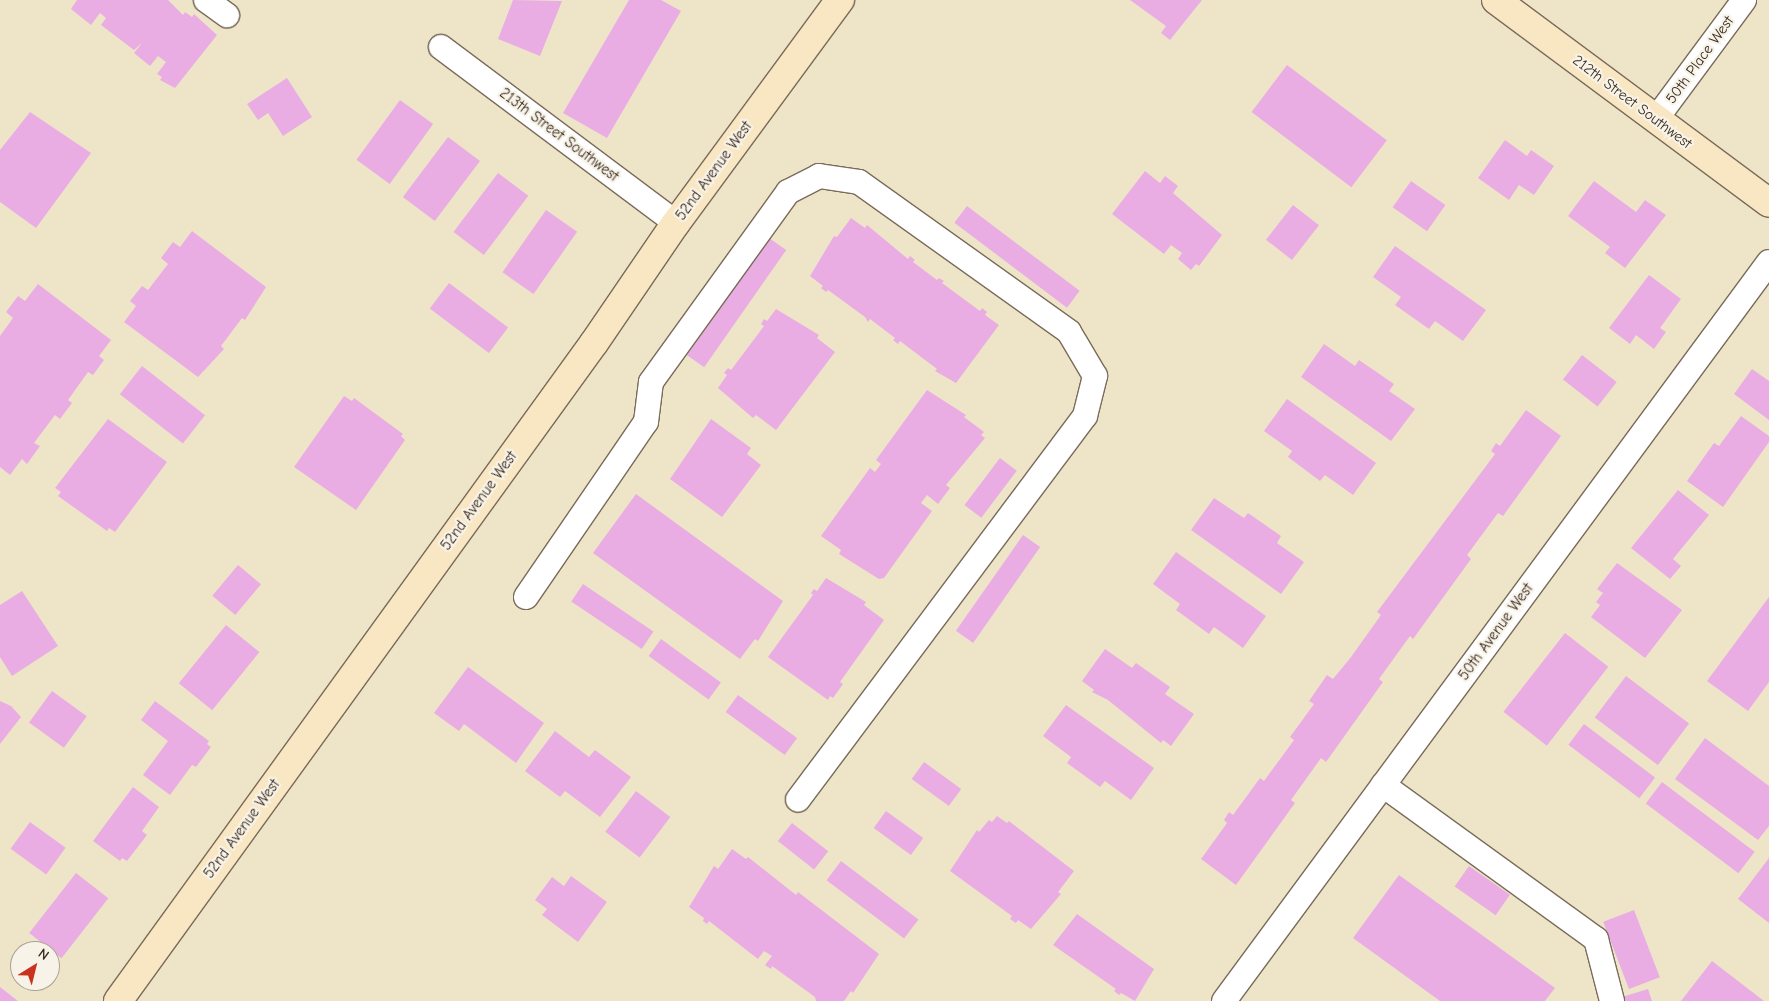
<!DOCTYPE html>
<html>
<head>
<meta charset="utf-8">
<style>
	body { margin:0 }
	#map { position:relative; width:1769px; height:1001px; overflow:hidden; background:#eee5c9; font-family:"Comic Neue",sans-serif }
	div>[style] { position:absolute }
	.building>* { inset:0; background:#e9ade3; transform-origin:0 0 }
	.roads { filter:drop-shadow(1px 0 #7a6b5a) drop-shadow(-1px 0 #7a6b5a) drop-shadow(0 1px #7a6b5a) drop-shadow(0 -1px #7a6b5a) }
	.street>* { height:24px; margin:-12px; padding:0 12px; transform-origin:12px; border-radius:12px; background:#fff }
	.secondary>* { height:28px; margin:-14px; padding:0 14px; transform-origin:14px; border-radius:14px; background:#f9e7c3 }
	span { translate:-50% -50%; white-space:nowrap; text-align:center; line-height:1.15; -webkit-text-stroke:4.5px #f7f3e8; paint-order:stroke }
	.street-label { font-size:15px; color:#3b2a1e }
	.north { position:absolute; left:10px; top:941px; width:50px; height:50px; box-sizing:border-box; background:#f7f3e8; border:1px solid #aca397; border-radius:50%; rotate:36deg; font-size:14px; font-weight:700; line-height:20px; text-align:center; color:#3b2a1e }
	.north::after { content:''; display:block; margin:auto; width:18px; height:22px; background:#c8321e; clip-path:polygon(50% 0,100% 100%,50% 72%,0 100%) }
</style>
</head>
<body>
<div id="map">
	<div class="building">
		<div style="clip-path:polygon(77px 0,168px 0,183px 15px,185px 12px,192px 17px,194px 14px,217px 35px,175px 88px,160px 80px,162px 77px,157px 74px,166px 62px,158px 56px,150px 66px,134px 53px,142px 43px,134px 50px,101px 25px,106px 18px,100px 13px,91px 25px,71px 9px)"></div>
		<div style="clip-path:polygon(513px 0,562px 1px,540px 56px,498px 39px)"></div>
		<div style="clip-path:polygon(629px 0,661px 0,681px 11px,607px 138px,563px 113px)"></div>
		<div style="clip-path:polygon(1130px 0,1202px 0,1170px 40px,1161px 33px,1166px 26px)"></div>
		<div style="left:1287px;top:65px;width:125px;height:59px;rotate:37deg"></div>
		<div style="clip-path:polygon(287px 78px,312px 117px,283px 136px,268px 113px,258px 120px,247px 104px)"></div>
		<div style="left:400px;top:100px;width:41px;height:74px;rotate:36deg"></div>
		<div style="clip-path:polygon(30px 112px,91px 153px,36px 228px,0 202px,0 150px)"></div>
		<div style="left:448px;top:137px;width:40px;height:75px;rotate:37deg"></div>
		<div style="clip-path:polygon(1505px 140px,1527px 156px,1531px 150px,1554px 166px,1534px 195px,1519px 185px,1509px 200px,1478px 178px)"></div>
		<div style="clip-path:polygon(1145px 171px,1160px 183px,1165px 176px,1178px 186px,1173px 193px,1222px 235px,1199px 266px,1196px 264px,1191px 270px,1178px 259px,1182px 253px,1171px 245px,1164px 254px,1112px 214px)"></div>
		<div style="left:498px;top:173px;width:38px;height:74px;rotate:37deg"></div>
		<div style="left:1411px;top:181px;width:42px;height:32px;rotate:35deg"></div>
		<div style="clip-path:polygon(1594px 181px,1636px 212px,1645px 200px,1666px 215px,1625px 268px,1605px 253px,1610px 247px,1568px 216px)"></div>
		<div style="left:1293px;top:205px;width:33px;height:44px;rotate:38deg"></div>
		<div style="left:967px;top:206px;width:141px;height:21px;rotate:37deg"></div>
		<div style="left:546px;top:210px;width:38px;height:76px;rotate:35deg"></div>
		<div style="clip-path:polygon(851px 218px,865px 228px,867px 225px,908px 259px,910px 256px,915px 260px,913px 262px,937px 280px,939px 278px,944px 281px,942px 283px,980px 311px,982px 308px,987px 312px,985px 315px,999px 325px,956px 383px,935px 371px,937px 369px,900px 341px,898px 344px,893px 340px,895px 338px,870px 319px,868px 322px,865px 317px,828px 290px,826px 292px,821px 288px,823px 286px,810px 276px,834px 236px,837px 237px)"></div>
		<div style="clip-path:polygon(192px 231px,266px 287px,245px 320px,242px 318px,221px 346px,224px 349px,198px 377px,124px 322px,136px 306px,130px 301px,142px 286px,148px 290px,168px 264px,161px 258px,173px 242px,180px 247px)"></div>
		<div style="left:769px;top:238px;width:21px;height:143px;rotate:35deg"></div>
		<div style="clip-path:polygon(1395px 246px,1486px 310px,1463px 341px,1435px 321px,1429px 329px,1395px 305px,1401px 297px,1373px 277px)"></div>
		<div style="clip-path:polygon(1649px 275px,1681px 299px,1660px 328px,1666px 332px,1654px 349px,1636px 335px,1630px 344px,1609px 328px)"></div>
		<div style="left:449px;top:283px;width:74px;height:32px;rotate:37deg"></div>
		<div style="clip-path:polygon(38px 284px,111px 340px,99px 356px,104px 360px,93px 375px,88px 372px,68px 400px,72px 403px,60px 419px,55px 415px,34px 443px,40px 446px,27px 464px,22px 459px,10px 475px,0 467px,0 336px,13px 318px,6px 312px,18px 296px,25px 301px)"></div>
		<div style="clip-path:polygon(776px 309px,819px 335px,817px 338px,835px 352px,776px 430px,756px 415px,753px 418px,718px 388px,727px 375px,724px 373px,728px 368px,731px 370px,764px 326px,761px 324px,764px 319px,767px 321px)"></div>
		<div style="clip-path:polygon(1324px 344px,1355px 366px,1359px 360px,1394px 384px,1389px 391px,1415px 409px,1391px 441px,1301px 377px)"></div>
		<div style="left:1582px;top:355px;width:44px;height:31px;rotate:38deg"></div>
		<div style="left:142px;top:366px;width:80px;height:36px;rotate:38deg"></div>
		<div style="clip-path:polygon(1752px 369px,1769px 381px,1769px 420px,1734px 394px)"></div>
		<div style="clip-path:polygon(927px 390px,966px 415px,964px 417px,984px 432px,981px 435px,985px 438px,946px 485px,950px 488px,938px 504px,927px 495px,921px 503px,932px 511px,884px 578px,879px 579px,839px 554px,841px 550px,821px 536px,870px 468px,875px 472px,881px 464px,876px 460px)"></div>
		<div style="clip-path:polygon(344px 396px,352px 401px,354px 398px,403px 434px,401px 436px,405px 440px,356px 510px,294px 467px)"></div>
		<div style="clip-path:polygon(1287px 399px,1376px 463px,1353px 495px,1325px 475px,1320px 481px,1288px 457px,1292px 451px,1264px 431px)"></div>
		<div style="clip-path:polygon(1526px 410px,1561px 436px,1503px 516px,1498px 513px,1467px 555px,1471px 559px,1413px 639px,1410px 636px,1379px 679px,1383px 682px,1326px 762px,1321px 758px,1291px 800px,1295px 803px,1236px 885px,1201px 859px,1227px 823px,1224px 820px,1229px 812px,1233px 815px,1260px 778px,1264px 781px,1294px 740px,1290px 737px,1314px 704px,1309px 701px,1327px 675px,1333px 679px,1351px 657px,1381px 615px,1377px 612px,1495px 454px,1491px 451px,1496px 443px,1500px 446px)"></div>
		<div style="clip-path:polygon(1741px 416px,1769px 436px,1769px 442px,1723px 507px,1687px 481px,1714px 443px,1719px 446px)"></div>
		<div style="clip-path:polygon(108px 419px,167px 462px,115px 532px,109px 528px,107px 531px,58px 496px,61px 492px,55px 488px)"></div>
		<div style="clip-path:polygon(711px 419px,751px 448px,747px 454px,761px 465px,722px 517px,670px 479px)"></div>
		<div style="left:1000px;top:458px;width:21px;height:59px;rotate:37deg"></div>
		<div style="clip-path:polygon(1678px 490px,1709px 515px,1673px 559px,1681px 566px,1670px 579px,1631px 548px)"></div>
		<div style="clip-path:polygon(636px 494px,783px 601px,758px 641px,755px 639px,740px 659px,593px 553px)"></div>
		<div style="clip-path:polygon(1214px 498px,1244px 518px,1248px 513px,1281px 536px,1277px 543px,1304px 562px,1281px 594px,1191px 530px)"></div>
		<div style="left:1023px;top:535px;width:21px;height:117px;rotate:35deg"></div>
		<div style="clip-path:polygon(1176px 552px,1266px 616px,1243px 648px,1214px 627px,1209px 634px,1176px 610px,1180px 604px,1153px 584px)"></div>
		<div style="clip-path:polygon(1617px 563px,1682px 610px,1645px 658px,1591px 617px,1600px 605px,1596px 602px,1603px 593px,1597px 589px)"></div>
		<div style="left:238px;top:565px;width:30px;height:40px;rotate:40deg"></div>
		<div style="clip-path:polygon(826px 578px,866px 602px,864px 605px,884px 620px,840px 682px,843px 684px,833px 698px,830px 696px,828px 700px,768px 657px,813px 595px,811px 593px,814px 589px,817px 591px)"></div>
		<div style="left:583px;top:584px;width:85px;height:21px;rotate:34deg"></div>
		<div style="clip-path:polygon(22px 591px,58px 646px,12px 676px,0 657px,0 605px)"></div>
		<div style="clip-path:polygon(1769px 597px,1769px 682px,1748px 711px,1707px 681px)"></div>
		<div style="left:226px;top:625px;width:43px;height:75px;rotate:39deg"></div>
		<div style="left:1565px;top:633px;width:55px;height:100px;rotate:38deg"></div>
		<div style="left:661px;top:639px;width:74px;height:21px;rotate:36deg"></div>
		<div style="clip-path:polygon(1105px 649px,1132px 668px,1136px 663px,1170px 687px,1165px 694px,1194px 714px,1171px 746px,1163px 740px,1161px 743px,1108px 700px,1092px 692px,1094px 690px,1082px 681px)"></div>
		<div style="clip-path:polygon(468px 667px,544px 723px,516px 763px,464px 724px,459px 731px,434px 713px)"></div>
		<div style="left:1626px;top:676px;width:79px;height:52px;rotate:37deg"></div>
		<div style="left:52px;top:691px;width:43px;height:39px;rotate:36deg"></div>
		<div style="left:738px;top:695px;width:73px;height:21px;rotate:36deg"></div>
		<div style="clip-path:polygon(0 701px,11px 706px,21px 717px,0 744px)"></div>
		<div style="clip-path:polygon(155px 701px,209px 741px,207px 744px,211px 747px,196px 767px,192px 765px,170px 795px,143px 775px,168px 741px,141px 720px)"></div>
		<div style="clip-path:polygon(1066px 705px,1154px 768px,1131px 800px,1105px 781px,1100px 787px,1067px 763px,1071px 757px,1043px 736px)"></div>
		<div style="left:1584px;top:724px;width:89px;height:26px;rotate:37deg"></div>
		<div style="clip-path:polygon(555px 731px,589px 757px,595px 750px,631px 777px,600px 817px,565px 791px,560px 797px,525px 771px)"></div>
		<div style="clip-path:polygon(1705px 738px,1769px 786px,1769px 826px,1758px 840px,1675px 779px)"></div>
		<div style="left:924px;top:762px;width:46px;height:21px;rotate:36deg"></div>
		<div style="left:1662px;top:782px;width:116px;height:27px;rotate:37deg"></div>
		<div style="clip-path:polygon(133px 787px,159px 807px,142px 831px,147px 835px,127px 861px,122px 858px,120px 861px,93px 841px)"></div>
		<div style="left:636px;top:791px;width:43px;height:51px;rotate:37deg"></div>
		<div style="left:886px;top:811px;width:46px;height:21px;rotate:36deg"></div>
		<div style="clip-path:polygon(997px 816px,1007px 823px,1009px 821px,1074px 871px,1058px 892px,1061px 894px,1031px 929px,1018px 920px,1016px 923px,1010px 919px,1012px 916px,950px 871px,977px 830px,979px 832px,989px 820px,992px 822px)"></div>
		<div style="left:30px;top:822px;width:44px;height:33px;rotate:36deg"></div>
		<div style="left:792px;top:823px;width:46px;height:23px;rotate:38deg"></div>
		<div style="clip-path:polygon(732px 849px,746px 859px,748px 857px,796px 895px,798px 892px,879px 954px,853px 993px,851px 991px,844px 1001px,816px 1001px,815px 997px,772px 966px,771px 969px,765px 965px,772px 956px,764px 951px,758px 959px,709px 921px,707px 924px,703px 921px,704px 918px,689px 907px,714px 866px,718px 869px)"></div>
		<div style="clip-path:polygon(1769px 858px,1769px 923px,1738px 899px)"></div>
		<div style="left:841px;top:861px;width:97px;height:24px;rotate:37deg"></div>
		<div style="left:1469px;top:866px;width:50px;height:25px;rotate:35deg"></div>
		<div style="left:76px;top:873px;width:41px;height:76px;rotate:38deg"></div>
		<div style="clip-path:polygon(1399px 875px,1555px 988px,1545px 1001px,1440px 1001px,1353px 938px)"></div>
		<div style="clip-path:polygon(571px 876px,607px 902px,578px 942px,542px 915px,547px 909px,535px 900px,552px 877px,564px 886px)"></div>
		<div style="left:1634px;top:910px;width:72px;height:33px;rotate:69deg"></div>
		<div style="clip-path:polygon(1077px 914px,1154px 969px,1135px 1001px,1121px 993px,1119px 995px,1114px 991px,1116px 989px,1053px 945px)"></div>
		<div style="clip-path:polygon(1712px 961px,1764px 1001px,1681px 1001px)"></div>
		<div style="clip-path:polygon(0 987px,18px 1001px,0 1001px)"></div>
		<div style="clip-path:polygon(1648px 989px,1652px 1001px,1624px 1001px,1622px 997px)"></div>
	</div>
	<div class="roads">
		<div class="street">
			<div style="left:206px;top:0;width:26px;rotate:36deg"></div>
			<div style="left:441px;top:47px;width:294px;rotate:36.8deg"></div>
			<div style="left:1656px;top:119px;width:148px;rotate:-53.5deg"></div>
			<div style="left:526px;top:597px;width:212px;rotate:-55.6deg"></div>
			<div style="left:646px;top:422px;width:40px;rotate:-82.9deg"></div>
			<div style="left:651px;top:382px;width:234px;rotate:-54.2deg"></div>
			<div style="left:788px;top:192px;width:35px;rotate:-27deg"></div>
			<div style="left:819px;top:176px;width:40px;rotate:8.5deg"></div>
			<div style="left:859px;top:182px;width:258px;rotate:35.5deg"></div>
			<div style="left:1069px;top:332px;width:51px;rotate:59.4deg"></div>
			<div style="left:1095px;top:376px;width:41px;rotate:104deg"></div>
			<div style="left:1085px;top:416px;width:479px;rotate:126.8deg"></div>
			<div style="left:1383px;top:785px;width:263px;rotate:35.9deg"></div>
			<div style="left:1596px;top:939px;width:64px;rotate:75.5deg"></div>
			<div style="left:1224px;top:1001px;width:918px;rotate:-53.59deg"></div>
		</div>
		<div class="secondary">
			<div style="left:1496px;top:0;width:340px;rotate:36.6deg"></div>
			<div style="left:118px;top:1001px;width:812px;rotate:-54.12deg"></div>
			<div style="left:594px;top:343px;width:145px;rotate:-55.7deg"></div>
			<div style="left:676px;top:223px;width:277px;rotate:-53.7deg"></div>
		</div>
	</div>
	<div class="street-label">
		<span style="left:1700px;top:60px;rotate:-54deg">50th Place West</span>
		<span style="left:1632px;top:102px;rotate:37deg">212th Street Southwest</span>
		<span style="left:559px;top:135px;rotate:37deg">213th Street Southwest</span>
		<span style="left:714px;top:171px;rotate:-54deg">52nd Avenue West</span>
		<span style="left:479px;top:501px;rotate:-54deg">52nd Avenue West</span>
		<span style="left:1496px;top:632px;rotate:-54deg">50th Avenue West</span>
		<span style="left:242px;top:829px;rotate:-54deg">52nd Avenue West</span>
	</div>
	<div class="north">N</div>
</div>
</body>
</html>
